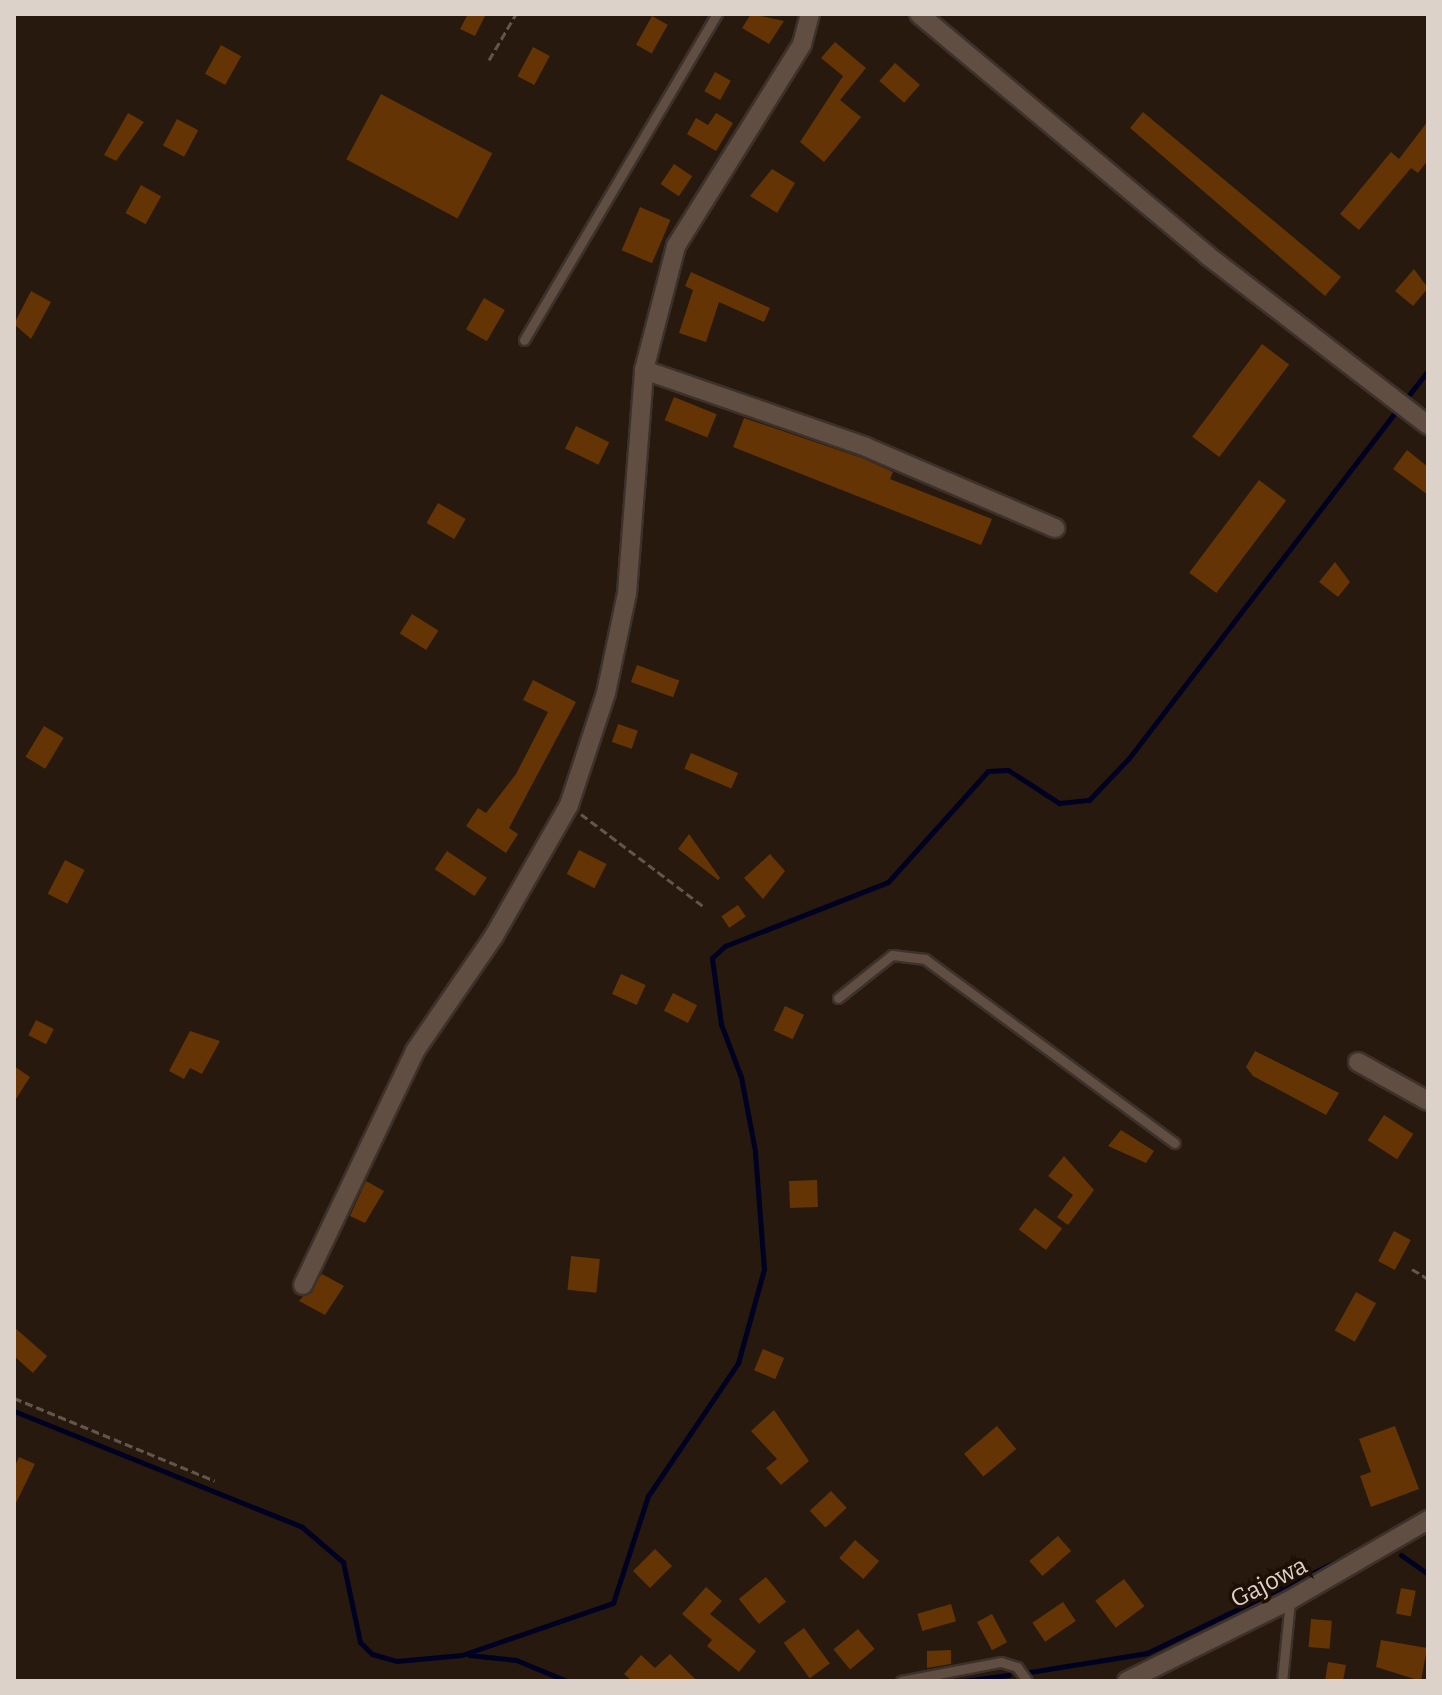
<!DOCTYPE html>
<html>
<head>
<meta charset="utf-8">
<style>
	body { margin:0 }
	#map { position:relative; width:1442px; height:1695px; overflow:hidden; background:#27190d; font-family:Bitter,serif }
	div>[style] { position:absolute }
	.stream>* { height:5px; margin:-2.5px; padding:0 2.5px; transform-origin:2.5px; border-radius:2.5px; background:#002 }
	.building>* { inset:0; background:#643405; transform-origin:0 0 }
	.path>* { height:3px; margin-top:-1.5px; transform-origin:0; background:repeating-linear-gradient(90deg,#62554a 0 8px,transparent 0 12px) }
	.roads { filter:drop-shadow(2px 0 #3d312c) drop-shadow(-2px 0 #3d312c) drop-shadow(0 2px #3d312c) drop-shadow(0 -2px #3d312c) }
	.lane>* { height:9px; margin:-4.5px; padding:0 4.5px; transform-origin:4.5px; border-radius:4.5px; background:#604e42 }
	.street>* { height:18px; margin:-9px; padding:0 9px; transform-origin:9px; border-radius:9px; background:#604e42 }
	span { translate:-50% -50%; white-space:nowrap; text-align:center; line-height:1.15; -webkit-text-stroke:7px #1e0f05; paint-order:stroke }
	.street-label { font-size:24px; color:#dcd2ca }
	.frame { position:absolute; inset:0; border:16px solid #dcd2ca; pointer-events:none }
</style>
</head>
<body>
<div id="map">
	<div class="stream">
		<div style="left:1409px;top:395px;width:31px;rotate:-52deg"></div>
		<div style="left:14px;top:1411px;width:310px;rotate:21.9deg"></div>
		<div style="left:302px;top:1527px;width:54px;rotate:40.5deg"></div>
		<div style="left:343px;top:1562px;width:82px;rotate:78deg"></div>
		<div style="left:360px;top:1642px;width:17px;rotate:45deg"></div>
		<div style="left:372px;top:1654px;width:26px;rotate:16deg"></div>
		<div style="left:397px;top:1661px;width:65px;rotate:-5.3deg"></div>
		<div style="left:462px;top:1655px;width:160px;rotate:-19deg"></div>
		<div style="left:613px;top:1603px;width:113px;rotate:-71.9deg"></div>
		<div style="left:648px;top:1496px;width:161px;rotate:-55.9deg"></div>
		<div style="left:738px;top:1363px;width:98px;rotate:-74.5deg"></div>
		<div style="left:764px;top:1269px;width:118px;rotate:-94.4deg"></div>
		<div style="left:755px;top:1151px;width:75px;rotate:-100.7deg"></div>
		<div style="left:741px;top:1077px;width:57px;rotate:-110.7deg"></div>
		<div style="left:721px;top:1024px;width:67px;rotate:-97.8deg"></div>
		<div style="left:712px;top:958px;width:18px;rotate:-43deg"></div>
		<div style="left:725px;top:946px;width:175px;rotate:-21.4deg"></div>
		<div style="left:888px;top:882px;width:149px;rotate:-48deg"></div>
		<div style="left:988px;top:771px;width:20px;rotate:-3deg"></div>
		<div style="left:1008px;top:770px;width:61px;rotate:32.9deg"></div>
		<div style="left:1059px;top:803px;width:30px;rotate:-6deg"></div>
		<div style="left:1089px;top:800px;width:58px;rotate:-46.4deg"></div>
		<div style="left:1129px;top:758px;width:434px;rotate:-52.4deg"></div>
		<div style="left:1401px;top:1555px;width:33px;rotate:35deg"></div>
		<div style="left:469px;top:1655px;width:47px;rotate:6.1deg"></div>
		<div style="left:516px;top:1660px;width:55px;rotate:22.4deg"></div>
		<div style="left:1030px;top:1672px;width:119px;rotate:-9.2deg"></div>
		<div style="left:1147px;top:1653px;width:260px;rotate:-25.8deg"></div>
		<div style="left:963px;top:1681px;width:46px;rotate:-7.4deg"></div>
	</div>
	<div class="building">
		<div style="clip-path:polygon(468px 14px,486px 14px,475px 36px,460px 29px)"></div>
		<div style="clip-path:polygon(751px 14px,784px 21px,769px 44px,742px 28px)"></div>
		<div style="left:652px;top:16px;width:18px;height:33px;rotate:29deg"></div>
		<div style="clip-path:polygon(835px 42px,866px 68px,840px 100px,861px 117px,824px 162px,800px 142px,843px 76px,821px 58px)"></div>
		<div style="left:221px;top:45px;width:23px;height:33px;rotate:29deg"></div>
		<div style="left:533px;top:47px;width:19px;height:33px;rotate:28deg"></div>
		<div style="left:895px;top:63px;width:33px;height:24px;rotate:41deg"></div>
		<div style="left:715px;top:72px;width:18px;height:22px;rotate:29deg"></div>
		<div style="left:381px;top:94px;width:126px;height:74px;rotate:28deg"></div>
		<div style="clip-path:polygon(1143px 112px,1341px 277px,1325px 296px,1130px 128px)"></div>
		<div style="clip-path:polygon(128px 113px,144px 122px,116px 161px,104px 155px)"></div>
		<div style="clip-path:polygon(716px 113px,733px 123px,716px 151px,687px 134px,696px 118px,708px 125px)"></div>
		<div style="left:177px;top:119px;width:24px;height:30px;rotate:28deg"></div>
		<div style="clip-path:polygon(1428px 121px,1428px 160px,1418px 173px,1411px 168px,1359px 230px,1340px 214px,1391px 152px,1399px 159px)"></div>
		<div style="left:674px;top:164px;width:22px;height:24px;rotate:34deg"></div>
		<div style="clip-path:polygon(772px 169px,795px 183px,777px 213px,750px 196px)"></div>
		<div style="left:141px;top:185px;width:23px;height:32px;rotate:29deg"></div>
		<div style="left:640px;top:207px;width:33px;height:47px;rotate:23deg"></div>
		<div style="clip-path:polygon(1414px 269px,1428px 288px,1413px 306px,1395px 291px)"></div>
		<div style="clip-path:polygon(691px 272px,770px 308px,764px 322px,719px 302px,706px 342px,679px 333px,693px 290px,685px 286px)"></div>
		<div style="clip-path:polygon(31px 291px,51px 302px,31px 339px,14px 324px)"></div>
		<div style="left:484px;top:298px;width:24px;height:36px;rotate:30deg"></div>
		<div style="left:1262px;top:344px;width:34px;height:116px;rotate:37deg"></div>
		<div style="left:674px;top:397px;width:46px;height:25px;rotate:22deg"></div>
		<div style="clip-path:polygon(744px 418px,862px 458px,893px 472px,890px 479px,992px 519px,981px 545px,733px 447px)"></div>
		<div style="left:576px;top:426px;width:37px;height:25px;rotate:26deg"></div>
		<div style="clip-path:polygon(1407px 450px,1428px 467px,1428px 495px,1393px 469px)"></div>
		<div style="left:1259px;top:480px;width:34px;height:116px;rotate:37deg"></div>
		<div style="left:438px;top:503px;width:32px;height:23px;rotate:30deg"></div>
		<div style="clip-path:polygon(1335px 562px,1350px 582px,1338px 597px,1319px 582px)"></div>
		<div style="left:412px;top:614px;width:31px;height:23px;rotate:32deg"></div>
		<div style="left:637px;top:665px;width:45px;height:18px;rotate:20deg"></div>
		<div style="clip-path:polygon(533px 680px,576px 702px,509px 828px,518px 834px,506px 853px,466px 826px,478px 808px,486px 813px,516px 774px,548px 712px,523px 700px)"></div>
		<div style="left:618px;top:724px;width:21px;height:19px;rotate:19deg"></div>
		<div style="left:44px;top:726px;width:23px;height:36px;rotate:31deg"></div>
		<div style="left:691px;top:753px;width:51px;height:17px;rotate:23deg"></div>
		<div style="clip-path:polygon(689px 834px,720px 878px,718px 880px,678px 849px)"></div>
		<div style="left:579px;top:850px;width:31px;height:27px;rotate:27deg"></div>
		<div style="left:447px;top:851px;width:48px;height:22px;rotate:34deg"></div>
		<div style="clip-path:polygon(770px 854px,785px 871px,763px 899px,744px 878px)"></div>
		<div style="left:65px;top:860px;width:22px;height:38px;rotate:27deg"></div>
		<div style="left:738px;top:905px;width:14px;height:20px;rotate:56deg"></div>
		<div style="left:621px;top:974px;width:27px;height:22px;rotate:24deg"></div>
		<div style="left:673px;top:993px;width:27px;height:20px;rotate:27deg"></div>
		<div style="left:785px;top:1006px;width:21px;height:27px;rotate:25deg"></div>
		<div style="left:36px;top:1020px;width:20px;height:17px;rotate:27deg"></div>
		<div style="clip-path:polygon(190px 1031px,220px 1041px,202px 1074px,190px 1068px,184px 1079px,169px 1071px)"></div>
		<div style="clip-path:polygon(1255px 1051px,1339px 1093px,1326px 1115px,1253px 1076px,1246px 1067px)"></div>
		<div style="clip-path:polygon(14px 1066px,30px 1077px,14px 1102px)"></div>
		<div style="left:1384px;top:1115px;width:35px;height:30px;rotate:33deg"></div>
		<div style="clip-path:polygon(1121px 1130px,1154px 1151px,1146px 1163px,1108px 1146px)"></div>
		<div style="clip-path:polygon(1064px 1156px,1094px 1190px,1068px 1225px,1057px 1217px,1073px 1195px,1048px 1176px)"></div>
		<div style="left:817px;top:1180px;width:27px;height:28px;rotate:88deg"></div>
		<div style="clip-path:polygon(366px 1181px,384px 1191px,365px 1223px,350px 1216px)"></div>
		<div style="left:1035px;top:1208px;width:34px;height:27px;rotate:37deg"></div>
		<div style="left:1394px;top:1231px;width:19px;height:34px;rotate:28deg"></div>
		<div style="left:571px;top:1256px;width:29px;height:34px;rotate:6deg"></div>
		<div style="clip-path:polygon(322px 1274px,344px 1286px,325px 1315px,299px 1301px)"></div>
		<div style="left:1356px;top:1292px;width:23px;height:44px;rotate:29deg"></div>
		<div style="clip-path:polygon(14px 1327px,47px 1356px,33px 1373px,14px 1356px)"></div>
		<div style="left:763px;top:1349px;width:23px;height:23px;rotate:23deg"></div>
		<div style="clip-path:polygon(774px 1410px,809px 1461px,781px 1485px,766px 1468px,777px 1459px,751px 1431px)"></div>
		<div style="left:997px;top:1426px;width:30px;height:43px;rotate:50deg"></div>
		<div style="clip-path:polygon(1395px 1426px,1419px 1489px,1371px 1507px,1360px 1476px,1371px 1472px,1359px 1439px)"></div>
		<div style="clip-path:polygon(19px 1457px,35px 1464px,14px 1507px,14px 1468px)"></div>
		<div style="left:831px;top:1491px;width:23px;height:29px;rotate:47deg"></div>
		<div style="left:1058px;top:1536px;width:20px;height:38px;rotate:49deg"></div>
		<div style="left:855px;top:1540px;width:32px;height:24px;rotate:41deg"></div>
		<div style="left:655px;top:1549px;width:24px;height:31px;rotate:45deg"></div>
		<div style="left:766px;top:1577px;width:32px;height:35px;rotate:51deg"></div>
		<div style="left:1124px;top:1579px;width:34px;height:36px;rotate:53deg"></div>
		<div style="clip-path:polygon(706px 1587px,722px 1601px,710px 1614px,756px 1651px,739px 1672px,707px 1646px,712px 1640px,682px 1614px)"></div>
		<div style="left:1401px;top:1588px;width:15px;height:26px;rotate:11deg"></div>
		<div style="left:1063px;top:1602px;width:23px;height:37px;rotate:56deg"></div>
		<div style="left:951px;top:1604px;width:18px;height:35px;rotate:74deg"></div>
		<div style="left:992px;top:1614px;width:32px;height:17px;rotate:62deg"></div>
		<div style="left:1311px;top:1619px;width:21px;height:28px;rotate:5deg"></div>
		<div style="left:804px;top:1628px;width:44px;height:25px;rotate:54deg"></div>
		<div style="left:858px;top:1629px;width:26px;height:32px;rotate:50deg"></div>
		<div style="clip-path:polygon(1381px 1640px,1427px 1648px,1421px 1681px,1376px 1667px)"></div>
		<div style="clip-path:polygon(951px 1650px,951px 1664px,927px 1668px,927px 1651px)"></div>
		<div style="clip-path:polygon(670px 1654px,697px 1681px,632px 1681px,624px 1674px,641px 1655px,655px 1668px)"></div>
		<div style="clip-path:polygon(1328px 1662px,1346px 1665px,1343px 1681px,1325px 1681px)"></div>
	</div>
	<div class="path">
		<div style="left:489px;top:60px;width:53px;rotate:-59.6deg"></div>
		<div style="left:581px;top:814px;width:153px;rotate:37deg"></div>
		<div style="left:1412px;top:1269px;width:19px;rotate:32deg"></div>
		<div style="left:14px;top:1398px;width:217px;rotate:22.4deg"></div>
	</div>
	<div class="roads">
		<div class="lane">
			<div style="left:524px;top:340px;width:379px;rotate:-59.4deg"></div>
			<div style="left:838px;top:998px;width:69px;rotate:-38.5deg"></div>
			<div style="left:892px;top:955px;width:33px;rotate:7deg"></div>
			<div style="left:925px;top:959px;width:310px;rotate:36.4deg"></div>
			<div style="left:901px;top:1681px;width:102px;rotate:-10.8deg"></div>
			<div style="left:1001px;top:1662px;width:17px;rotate:17deg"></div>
			<div style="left:1017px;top:1667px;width:17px;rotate:54deg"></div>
			<div style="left:1282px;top:1681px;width:80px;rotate:-84.3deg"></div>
		</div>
		<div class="street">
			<div style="left:919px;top:14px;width:376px;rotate:39.9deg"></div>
			<div style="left:1207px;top:255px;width:279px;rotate:37.6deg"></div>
			<div style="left:644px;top:370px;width:128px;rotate:-75.5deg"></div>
			<div style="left:676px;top:246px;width:238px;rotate:-58deg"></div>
			<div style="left:802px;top:44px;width:31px;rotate:-75deg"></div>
			<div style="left:1358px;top:1062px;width:80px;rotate:29.1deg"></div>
			<div style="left:303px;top:1285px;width:259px;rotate:-64.4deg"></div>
			<div style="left:415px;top:1051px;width:140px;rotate:-55.5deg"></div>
			<div style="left:494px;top:936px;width:151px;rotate:-60.2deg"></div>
			<div style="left:569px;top:805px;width:118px;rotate:-71.7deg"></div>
			<div style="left:606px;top:693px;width:102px;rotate:-78.1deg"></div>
			<div style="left:627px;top:593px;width:224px;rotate:-85.6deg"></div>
			<div style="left:644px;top:370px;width:235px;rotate:19.1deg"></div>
			<div style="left:866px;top:447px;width:206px;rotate:23.2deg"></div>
			<div style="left:1127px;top:1681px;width:182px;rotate:-26.4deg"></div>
			<div style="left:1290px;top:1600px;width:160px;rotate:-30.1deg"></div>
		</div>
	</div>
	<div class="street-label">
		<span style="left:1269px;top:1583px;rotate:-27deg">Gajowa</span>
	</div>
	<div class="frame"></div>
</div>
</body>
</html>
